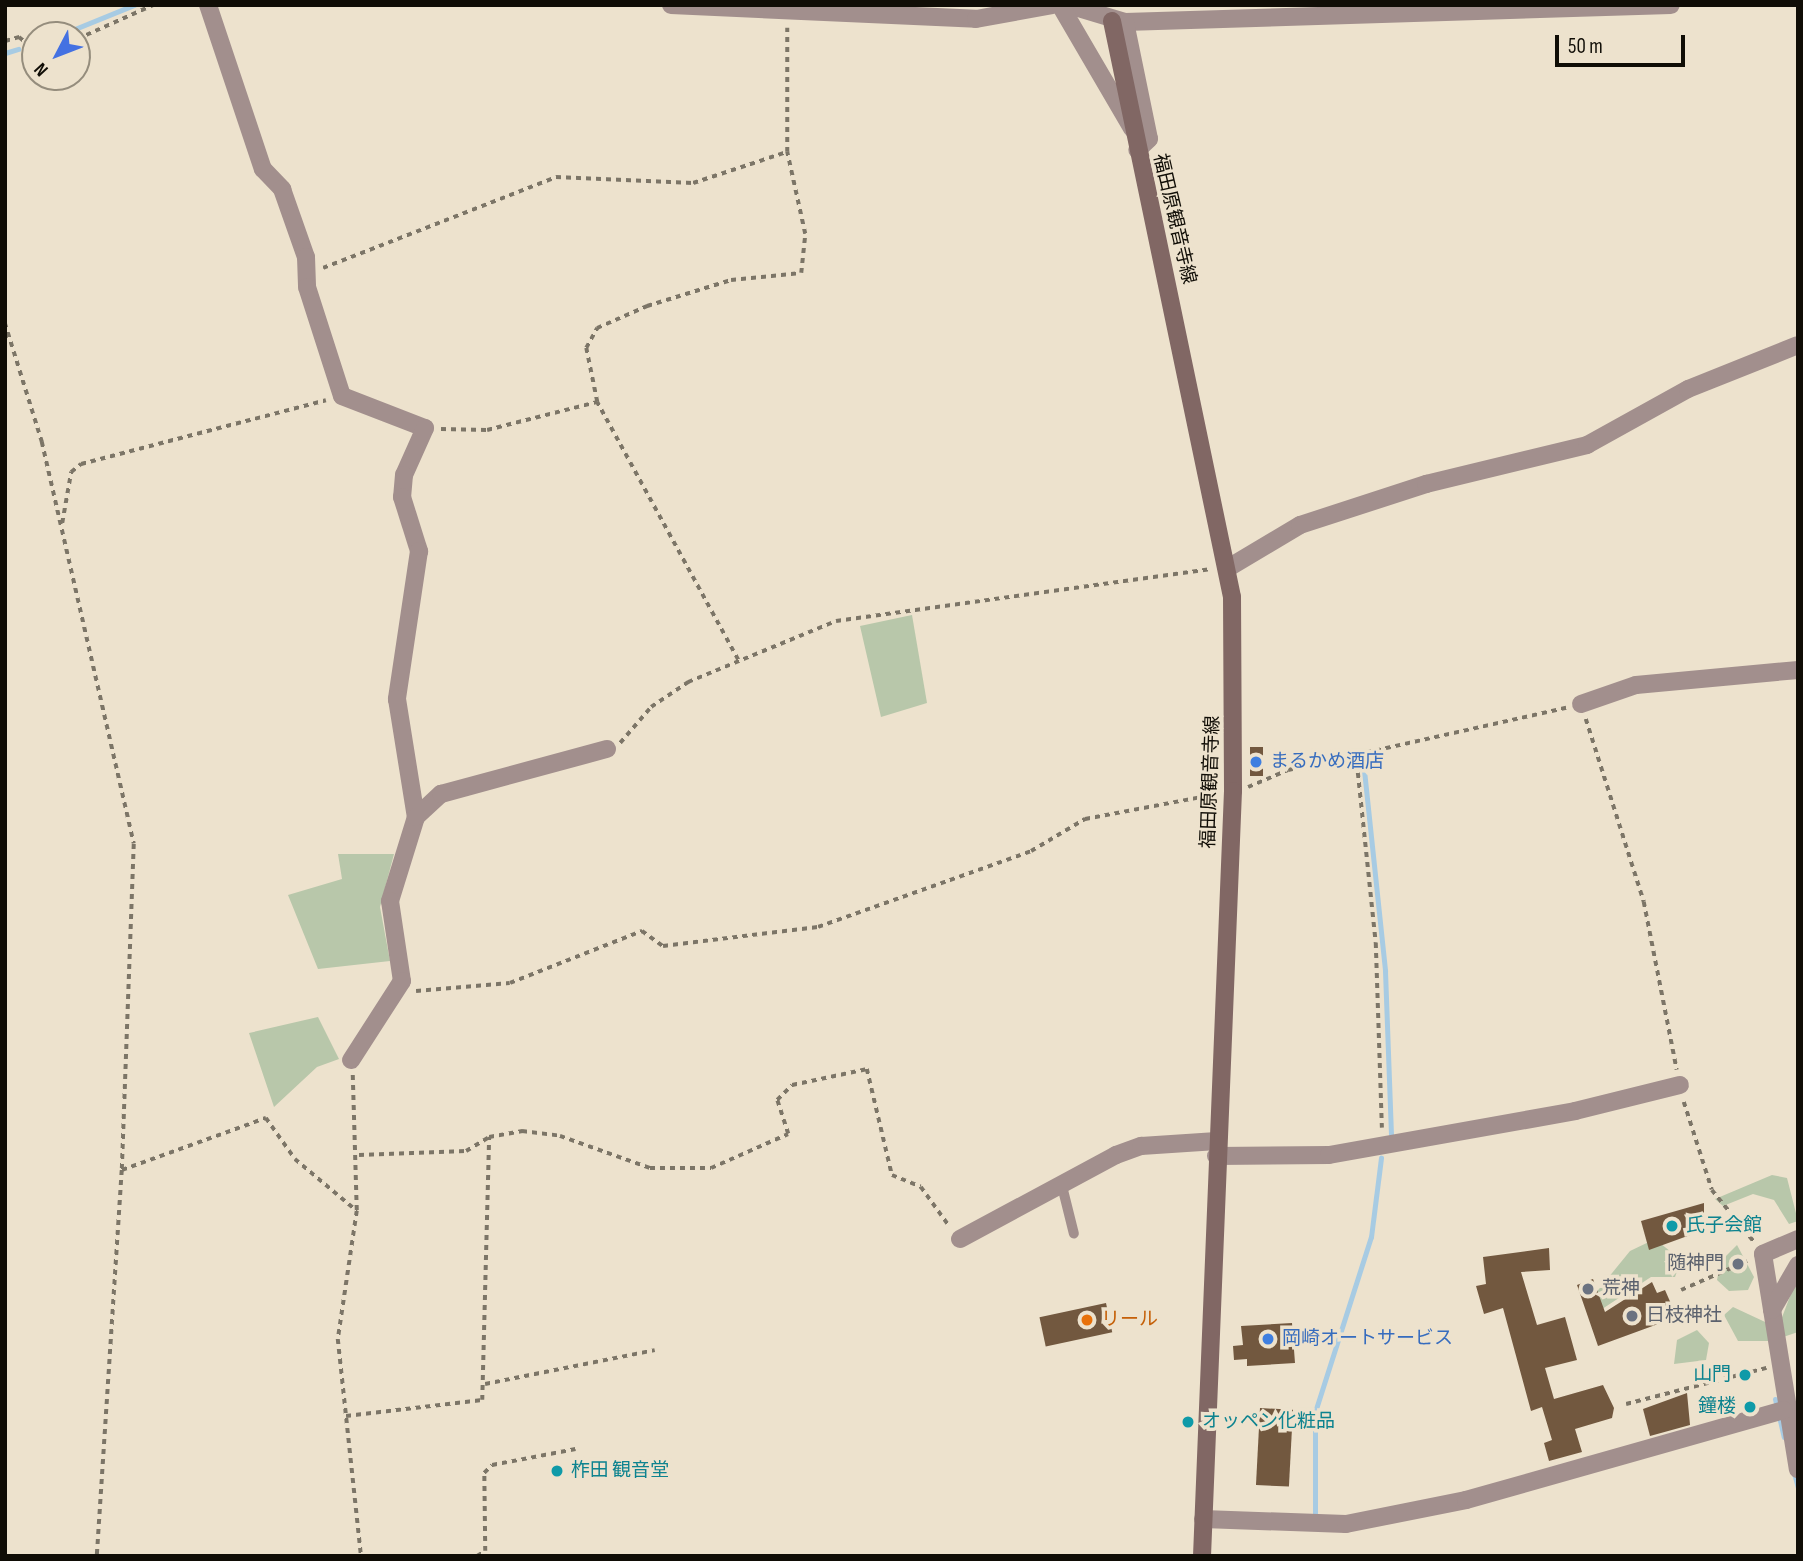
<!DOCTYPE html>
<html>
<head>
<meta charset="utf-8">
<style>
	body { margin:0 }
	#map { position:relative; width:1803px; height:1561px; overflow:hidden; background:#ede2cd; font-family:"Sofia Sans Condensed","Noto Sans JP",sans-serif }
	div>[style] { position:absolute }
	.green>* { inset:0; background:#b8c7aa }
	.stream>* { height:5px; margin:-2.5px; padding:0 2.5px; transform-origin:2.5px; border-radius:2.5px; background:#a7cbe3 }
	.building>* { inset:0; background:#72583f; transform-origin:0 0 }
	.path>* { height:3.5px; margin-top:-1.75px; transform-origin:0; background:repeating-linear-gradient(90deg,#7c7567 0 5px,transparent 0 10px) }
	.service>* { height:10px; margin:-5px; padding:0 5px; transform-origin:5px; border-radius:5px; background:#a28f8d }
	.minor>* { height:18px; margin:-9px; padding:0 9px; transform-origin:9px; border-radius:9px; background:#a28f8d }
	.tertiary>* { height:18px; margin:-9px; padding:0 9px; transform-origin:9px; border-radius:9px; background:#a28f8d }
	.secondary>* { height:18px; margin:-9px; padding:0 9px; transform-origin:9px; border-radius:9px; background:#816764 }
	.dots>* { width:19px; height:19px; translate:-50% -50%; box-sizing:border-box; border:4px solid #ede2cd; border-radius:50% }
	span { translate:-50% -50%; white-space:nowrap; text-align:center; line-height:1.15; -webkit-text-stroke:7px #ede2cd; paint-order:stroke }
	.street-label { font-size:19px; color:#100d06 }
	.shop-label { font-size:19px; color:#366cbe }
	.left { translate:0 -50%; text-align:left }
	.culture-label { font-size:19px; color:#0d838f }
	.right { translate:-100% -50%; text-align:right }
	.worship-label { font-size:19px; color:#5b616d }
	.food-label { font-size:19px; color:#c56008 }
	.frame { position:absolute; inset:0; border:7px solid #100d06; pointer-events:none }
	.north { position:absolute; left:21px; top:21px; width:70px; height:70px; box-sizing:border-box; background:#ede2cd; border:2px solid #958d7d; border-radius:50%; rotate:228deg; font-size:19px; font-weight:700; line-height:28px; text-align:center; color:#100d06 }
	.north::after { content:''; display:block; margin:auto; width:24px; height:32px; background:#4471e2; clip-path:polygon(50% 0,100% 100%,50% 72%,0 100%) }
	.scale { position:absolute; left:1555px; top:35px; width:130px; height:32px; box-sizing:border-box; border:4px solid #100d06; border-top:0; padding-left:9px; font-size:21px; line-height:24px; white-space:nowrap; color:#100d06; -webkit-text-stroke:5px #ede2cd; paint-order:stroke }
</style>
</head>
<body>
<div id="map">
	<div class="green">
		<div style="clip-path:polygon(912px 615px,927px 703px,881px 717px,860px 626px)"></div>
		<div style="clip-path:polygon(338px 854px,394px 854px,380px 907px,390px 961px,318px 969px,288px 895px,342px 879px)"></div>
		<div style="clip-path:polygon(318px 1017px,339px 1059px,317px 1067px,274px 1107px,249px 1033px)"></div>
		<div style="clip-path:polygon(1772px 1175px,1787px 1178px,1798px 1221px,1789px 1224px,1774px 1200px,1753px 1194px,1723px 1206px,1715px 1199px)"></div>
		<div style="clip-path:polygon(1655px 1239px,1681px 1260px,1675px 1277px,1651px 1277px,1596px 1313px,1586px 1305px,1630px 1251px)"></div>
		<div style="clip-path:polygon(1737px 1245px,1754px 1277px,1748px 1290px,1729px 1291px,1717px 1280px,1721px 1261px)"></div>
		<div style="clip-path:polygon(1798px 1275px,1798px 1332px,1771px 1341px,1738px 1341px,1724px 1315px,1733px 1307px,1778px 1328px)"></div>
		<div style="clip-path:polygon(1697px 1330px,1709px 1343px,1706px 1360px,1674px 1364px,1677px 1340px)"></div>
	</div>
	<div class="stream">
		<div style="left:60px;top:35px;width:80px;rotate:-22.1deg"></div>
		<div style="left:5px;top:53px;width:14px;rotate:-17deg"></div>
		<div style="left:1364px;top:770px;width:202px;rotate:84deg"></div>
		<div style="left:1385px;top:971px;width:163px;rotate:87.9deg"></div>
		<div style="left:1775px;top:1399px;width:39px;rotate:77deg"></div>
		<div style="left:1794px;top:1473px;width:16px;rotate:75deg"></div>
		<div style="left:1315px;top:1514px;width:102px;rotate:-90deg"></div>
		<div style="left:1315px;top:1412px;width:184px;rotate:-72.3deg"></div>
		<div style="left:1371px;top:1237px;width:80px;rotate:-82.8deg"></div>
	</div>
	<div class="building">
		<div style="left:1250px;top:747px;width:13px;height:29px"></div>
		<div style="clip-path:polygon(1704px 1203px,1704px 1230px,1649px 1250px,1641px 1221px)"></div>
		<div style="clip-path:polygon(1549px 1248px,1550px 1270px,1521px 1272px,1537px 1325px,1565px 1317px,1577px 1360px,1545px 1368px,1554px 1399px,1603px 1385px,1614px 1408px,1612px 1418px,1575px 1429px,1582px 1452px,1549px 1461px,1544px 1443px,1552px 1440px,1542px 1407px,1531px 1411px,1503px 1308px,1484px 1314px,1476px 1286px,1486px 1284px,1483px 1257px)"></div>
		<div style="clip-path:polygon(1593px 1279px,1605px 1312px,1652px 1282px,1657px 1293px,1665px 1290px,1672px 1306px,1664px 1309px,1669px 1320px,1598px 1346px,1577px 1285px)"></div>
		<div style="left:1106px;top:1303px;width:30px;height:68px;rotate:78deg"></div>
		<div style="clip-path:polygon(1292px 1323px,1295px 1363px,1247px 1366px,1247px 1359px,1234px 1360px,1233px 1346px,1243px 1345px,1241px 1326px)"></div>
		<div style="clip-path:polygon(1687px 1393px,1690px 1425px,1650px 1436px,1643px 1409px)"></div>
		<div style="left:1260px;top:1408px;width:33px;height:77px;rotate:3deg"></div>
	</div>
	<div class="path">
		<div style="left:77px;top:39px;width:83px;rotate:-24.1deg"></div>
		<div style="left:5px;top:41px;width:15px;rotate:-16deg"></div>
		<div style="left:19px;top:37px;width:21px;rotate:39deg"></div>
		<div style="left:323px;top:268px;width:250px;rotate:-21.3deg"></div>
		<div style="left:556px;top:177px;width:137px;rotate:2.5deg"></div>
		<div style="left:693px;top:183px;width:99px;rotate:-18.3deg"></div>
		<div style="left:5px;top:323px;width:125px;rotate:72.7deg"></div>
		<div style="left:42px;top:442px;width:412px;rotate:77.1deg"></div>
		<div style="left:134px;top:844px;width:326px;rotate:92.1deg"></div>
		<div style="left:122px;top:1170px;width:387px;rotate:93.7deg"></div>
		<div style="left:441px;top:429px;width:46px;rotate:1.2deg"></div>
		<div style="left:487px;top:430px;width:114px;rotate:-14.3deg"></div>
		<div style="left:62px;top:523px;width:52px;rotate:-80deg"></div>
		<div style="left:71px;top:472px;width:13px;rotate:-39deg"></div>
		<div style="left:81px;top:464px;width:253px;rotate:-14.6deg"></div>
		<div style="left:738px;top:660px;width:294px;rotate:-118.7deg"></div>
		<div style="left:597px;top:402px;width:55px;rotate:-101.5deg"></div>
		<div style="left:586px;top:348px;width:23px;rotate:-61deg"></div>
		<div style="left:597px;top:328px;width:55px;rotate:-23.7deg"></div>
		<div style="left:647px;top:306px;width:88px;rotate:-17.2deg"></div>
		<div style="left:731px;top:280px;width:70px;rotate:-5.7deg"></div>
		<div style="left:801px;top:273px;width:39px;rotate:-84deg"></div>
		<div style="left:805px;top:234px;width:84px;rotate:-102.4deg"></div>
		<div style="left:787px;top:152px;width:124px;rotate:-90deg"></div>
		<div style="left:1586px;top:719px;width:192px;rotate:72.4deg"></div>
		<div style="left:1644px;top:902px;width:171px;rotate:78.9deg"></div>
		<div style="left:620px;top:743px;width:48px;rotate:-49.3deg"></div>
		<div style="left:651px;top:707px;width:45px;rotate:-34deg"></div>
		<div style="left:688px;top:682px;width:160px;rotate:-22.4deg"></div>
		<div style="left:836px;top:621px;width:377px;rotate:-7.9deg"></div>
		<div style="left:1356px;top:753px;width:191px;rotate:84deg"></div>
		<div style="left:1376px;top:943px;width:185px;rotate:88.1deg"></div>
		<div style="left:1248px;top:787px;width:43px;rotate:-23deg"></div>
		<div style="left:1288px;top:770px;width:285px;rotate:-12.6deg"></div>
		<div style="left:416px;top:991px;width:94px;rotate:-4.9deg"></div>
		<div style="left:510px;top:983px;width:142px;rotate:-21.5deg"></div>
		<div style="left:642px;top:931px;width:26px;rotate:36deg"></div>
		<div style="left:663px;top:946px;width:156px;rotate:-7deg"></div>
		<div style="left:818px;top:927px;width:226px;rotate:-19.6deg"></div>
		<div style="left:1031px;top:851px;width:63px;rotate:-30.7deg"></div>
		<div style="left:1085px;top:819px;width:134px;rotate:-10.7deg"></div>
		<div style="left:353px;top:1075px;width:136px;rotate:88.3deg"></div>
		<div style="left:357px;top:1211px;width:129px;rotate:98.4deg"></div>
		<div style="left:338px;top:1339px;width:218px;rotate:83.9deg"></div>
		<div style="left:1684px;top:1102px;width:92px;rotate:72.3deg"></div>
		<div style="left:1712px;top:1190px;width:68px;rotate:50.9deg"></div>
		<div style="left:359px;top:1155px;width:107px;rotate:-2.1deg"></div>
		<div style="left:466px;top:1151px;width:27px;rotate:-31deg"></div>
		<div style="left:489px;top:1137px;width:34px;rotate:-10deg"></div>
		<div style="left:522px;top:1131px;width:38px;rotate:7deg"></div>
		<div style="left:560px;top:1136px;width:96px;rotate:19.6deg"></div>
		<div style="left:650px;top:1168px;width:61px"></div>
		<div style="left:711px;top:1168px;width:84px;rotate:-23.8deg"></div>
		<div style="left:788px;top:1134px;width:36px;rotate:-108deg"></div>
		<div style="left:777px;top:1100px;width:21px;rotate:-45deg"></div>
		<div style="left:792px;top:1085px;width:77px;rotate:-12deg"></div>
		<div style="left:867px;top:1069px;width:109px;rotate:76.7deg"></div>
		<div style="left:892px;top:1175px;width:31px;rotate:22deg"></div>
		<div style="left:921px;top:1187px;width:49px;rotate:54.1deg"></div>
		<div style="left:122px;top:1170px;width:153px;rotate:-19.9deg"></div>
		<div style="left:266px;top:1118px;width:50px;rotate:54.7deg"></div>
		<div style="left:295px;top:1159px;width:81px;rotate:40deg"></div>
		<div style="left:1681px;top:1290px;width:72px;rotate:-23.7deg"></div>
		<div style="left:485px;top:1384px;width:173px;rotate:-11.3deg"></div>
		<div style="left:1626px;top:1404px;width:145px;rotate:-14.4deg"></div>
		<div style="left:346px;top:1416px;width:137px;rotate:-6.7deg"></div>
		<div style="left:482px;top:1400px;width:263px;rotate:-88.5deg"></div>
		<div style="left:477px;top:1556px;width:9px;rotate:-32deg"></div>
		<div style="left:485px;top:1551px;width:78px;rotate:-90.7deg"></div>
		<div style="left:484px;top:1473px;width:11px;rotate:-45deg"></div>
		<div style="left:492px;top:1465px;width:85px;rotate:-10.9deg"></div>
	</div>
	<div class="service">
		<div style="left:1062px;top:1186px;width:49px;rotate:76deg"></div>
	</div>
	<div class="minor">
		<div style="left:208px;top:5px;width:173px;rotate:71.5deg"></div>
		<div style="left:263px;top:169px;width:28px;rotate:46deg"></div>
		<div style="left:282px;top:189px;width:72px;rotate:70.6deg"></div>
		<div style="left:306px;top:257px;width:30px;rotate:88deg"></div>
		<div style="left:307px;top:287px;width:114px;rotate:72.2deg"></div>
		<div style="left:342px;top:396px;width:89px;rotate:21.1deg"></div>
		<div style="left:425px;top:428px;width:51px;rotate:114.1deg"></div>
		<div style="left:404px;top:475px;width:22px;rotate:95deg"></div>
		<div style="left:402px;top:497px;width:57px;rotate:72.5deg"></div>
		<div style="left:419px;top:551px;width:150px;rotate:98.5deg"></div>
		<div style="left:397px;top:699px;width:120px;rotate:80.9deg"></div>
		<div style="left:416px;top:817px;width:88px;rotate:107.2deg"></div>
		<div style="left:390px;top:901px;width:81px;rotate:81.5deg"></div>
		<div style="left:402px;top:981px;width:94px;rotate:122.8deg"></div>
		<div style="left:671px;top:5px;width:305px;rotate:2.6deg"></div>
		<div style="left:976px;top:19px;width:77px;rotate:-10.4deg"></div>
		<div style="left:1068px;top:5px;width:59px;rotate:16.6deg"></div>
		<div style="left:1125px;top:22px;width:546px;rotate:-1.78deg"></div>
		<div style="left:1125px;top:22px;width:119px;rotate:78.4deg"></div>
		<div style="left:1149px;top:139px;width:16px;rotate:137deg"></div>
		<div style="left:1228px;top:568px;width:84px;rotate:-30.8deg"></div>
		<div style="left:1300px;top:525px;width:133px;rotate:-18deg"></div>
		<div style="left:1426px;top:484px;width:166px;rotate:-13.6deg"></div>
		<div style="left:1587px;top:445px;width:115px;rotate:-29deg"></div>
		<div style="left:1688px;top:389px;width:118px;rotate:-21.8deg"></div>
		<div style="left:1581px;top:704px;width:58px;rotate:-19.1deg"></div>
		<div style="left:1636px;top:685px;width:163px;rotate:-5.3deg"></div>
		<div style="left:416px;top:817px;width:34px;rotate:-43deg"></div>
		<div style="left:441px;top:794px;width:172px;rotate:-15.2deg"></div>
		<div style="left:1216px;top:1156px;width:113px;rotate:-0.5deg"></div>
		<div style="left:1329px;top:1155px;width:250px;rotate:-10.1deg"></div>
		<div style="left:1575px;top:1111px;width:108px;rotate:-13.9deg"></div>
		<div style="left:960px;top:1239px;width:177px;rotate:-28.3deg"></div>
		<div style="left:1116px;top:1155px;width:27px;rotate:-20deg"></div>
		<div style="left:1141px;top:1146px;width:76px;rotate:-3.8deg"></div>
		<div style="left:1798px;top:1239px;width:38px;rotate:157deg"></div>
		<div style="left:1763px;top:1254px;width:218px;rotate:80.8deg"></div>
		<div style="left:1772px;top:1310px;width:52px;rotate:-60deg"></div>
		<div style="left:1203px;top:1519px;width:143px;rotate:2deg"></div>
		<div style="left:1346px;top:1524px;width:122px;rotate:-11.3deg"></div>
		<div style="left:1466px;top:1500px;width:330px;rotate:-15.8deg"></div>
	</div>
	<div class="tertiary">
		<div style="left:1060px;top:5px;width:143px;rotate:59.7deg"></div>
	</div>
	<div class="secondary">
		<div style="left:1112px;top:21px;width:588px;rotate:78.23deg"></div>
		<div style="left:1232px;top:597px;width:194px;rotate:89.7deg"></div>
		<div style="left:1233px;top:791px;width:766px;rotate:92.32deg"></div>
	</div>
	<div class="dots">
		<div style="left:1256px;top:762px;background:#3f7fe0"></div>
		<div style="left:1672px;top:1226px;background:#0f9aa8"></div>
		<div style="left:1738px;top:1264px;background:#6b7280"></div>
		<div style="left:1588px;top:1289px;background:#6b7280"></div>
		<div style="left:1632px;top:1316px;background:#6b7280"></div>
		<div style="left:1087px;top:1320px;background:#e8710a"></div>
		<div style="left:1268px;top:1339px;background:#3f7fe0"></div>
		<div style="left:1745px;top:1375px;background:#0f9aa8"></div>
		<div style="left:1750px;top:1407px;background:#0f9aa8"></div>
		<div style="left:1188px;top:1422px;background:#0f9aa8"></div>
		<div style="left:557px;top:1471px;background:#0f9aa8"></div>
	</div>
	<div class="street-label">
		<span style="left:1174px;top:219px;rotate:77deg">福田原観音寺線</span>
		<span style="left:1211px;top:782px;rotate:-88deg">福田原観音寺線</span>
	</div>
	<div class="shop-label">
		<span class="left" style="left:1270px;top:762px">まるかめ酒店</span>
		<span class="left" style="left:1282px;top:1339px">岡崎オートサービス</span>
	</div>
	<div class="culture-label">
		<span class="left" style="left:1686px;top:1226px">氏子会館</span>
		<span class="right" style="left:1731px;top:1375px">山門</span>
		<span class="right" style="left:1736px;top:1407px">鐘楼</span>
		<span class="left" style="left:1202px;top:1422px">オッペン化粧品</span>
		<span class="left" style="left:571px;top:1471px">柞田 観音堂</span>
	</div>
	<div class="worship-label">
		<span class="right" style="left:1724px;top:1264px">随神門</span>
		<span class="left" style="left:1602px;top:1289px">荒神</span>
		<span class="left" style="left:1646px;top:1316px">日枝神社</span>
	</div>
	<div class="food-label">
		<span class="left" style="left:1101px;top:1320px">リール</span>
	</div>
	<div class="frame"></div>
	<div class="north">N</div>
	<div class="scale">50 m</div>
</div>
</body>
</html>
